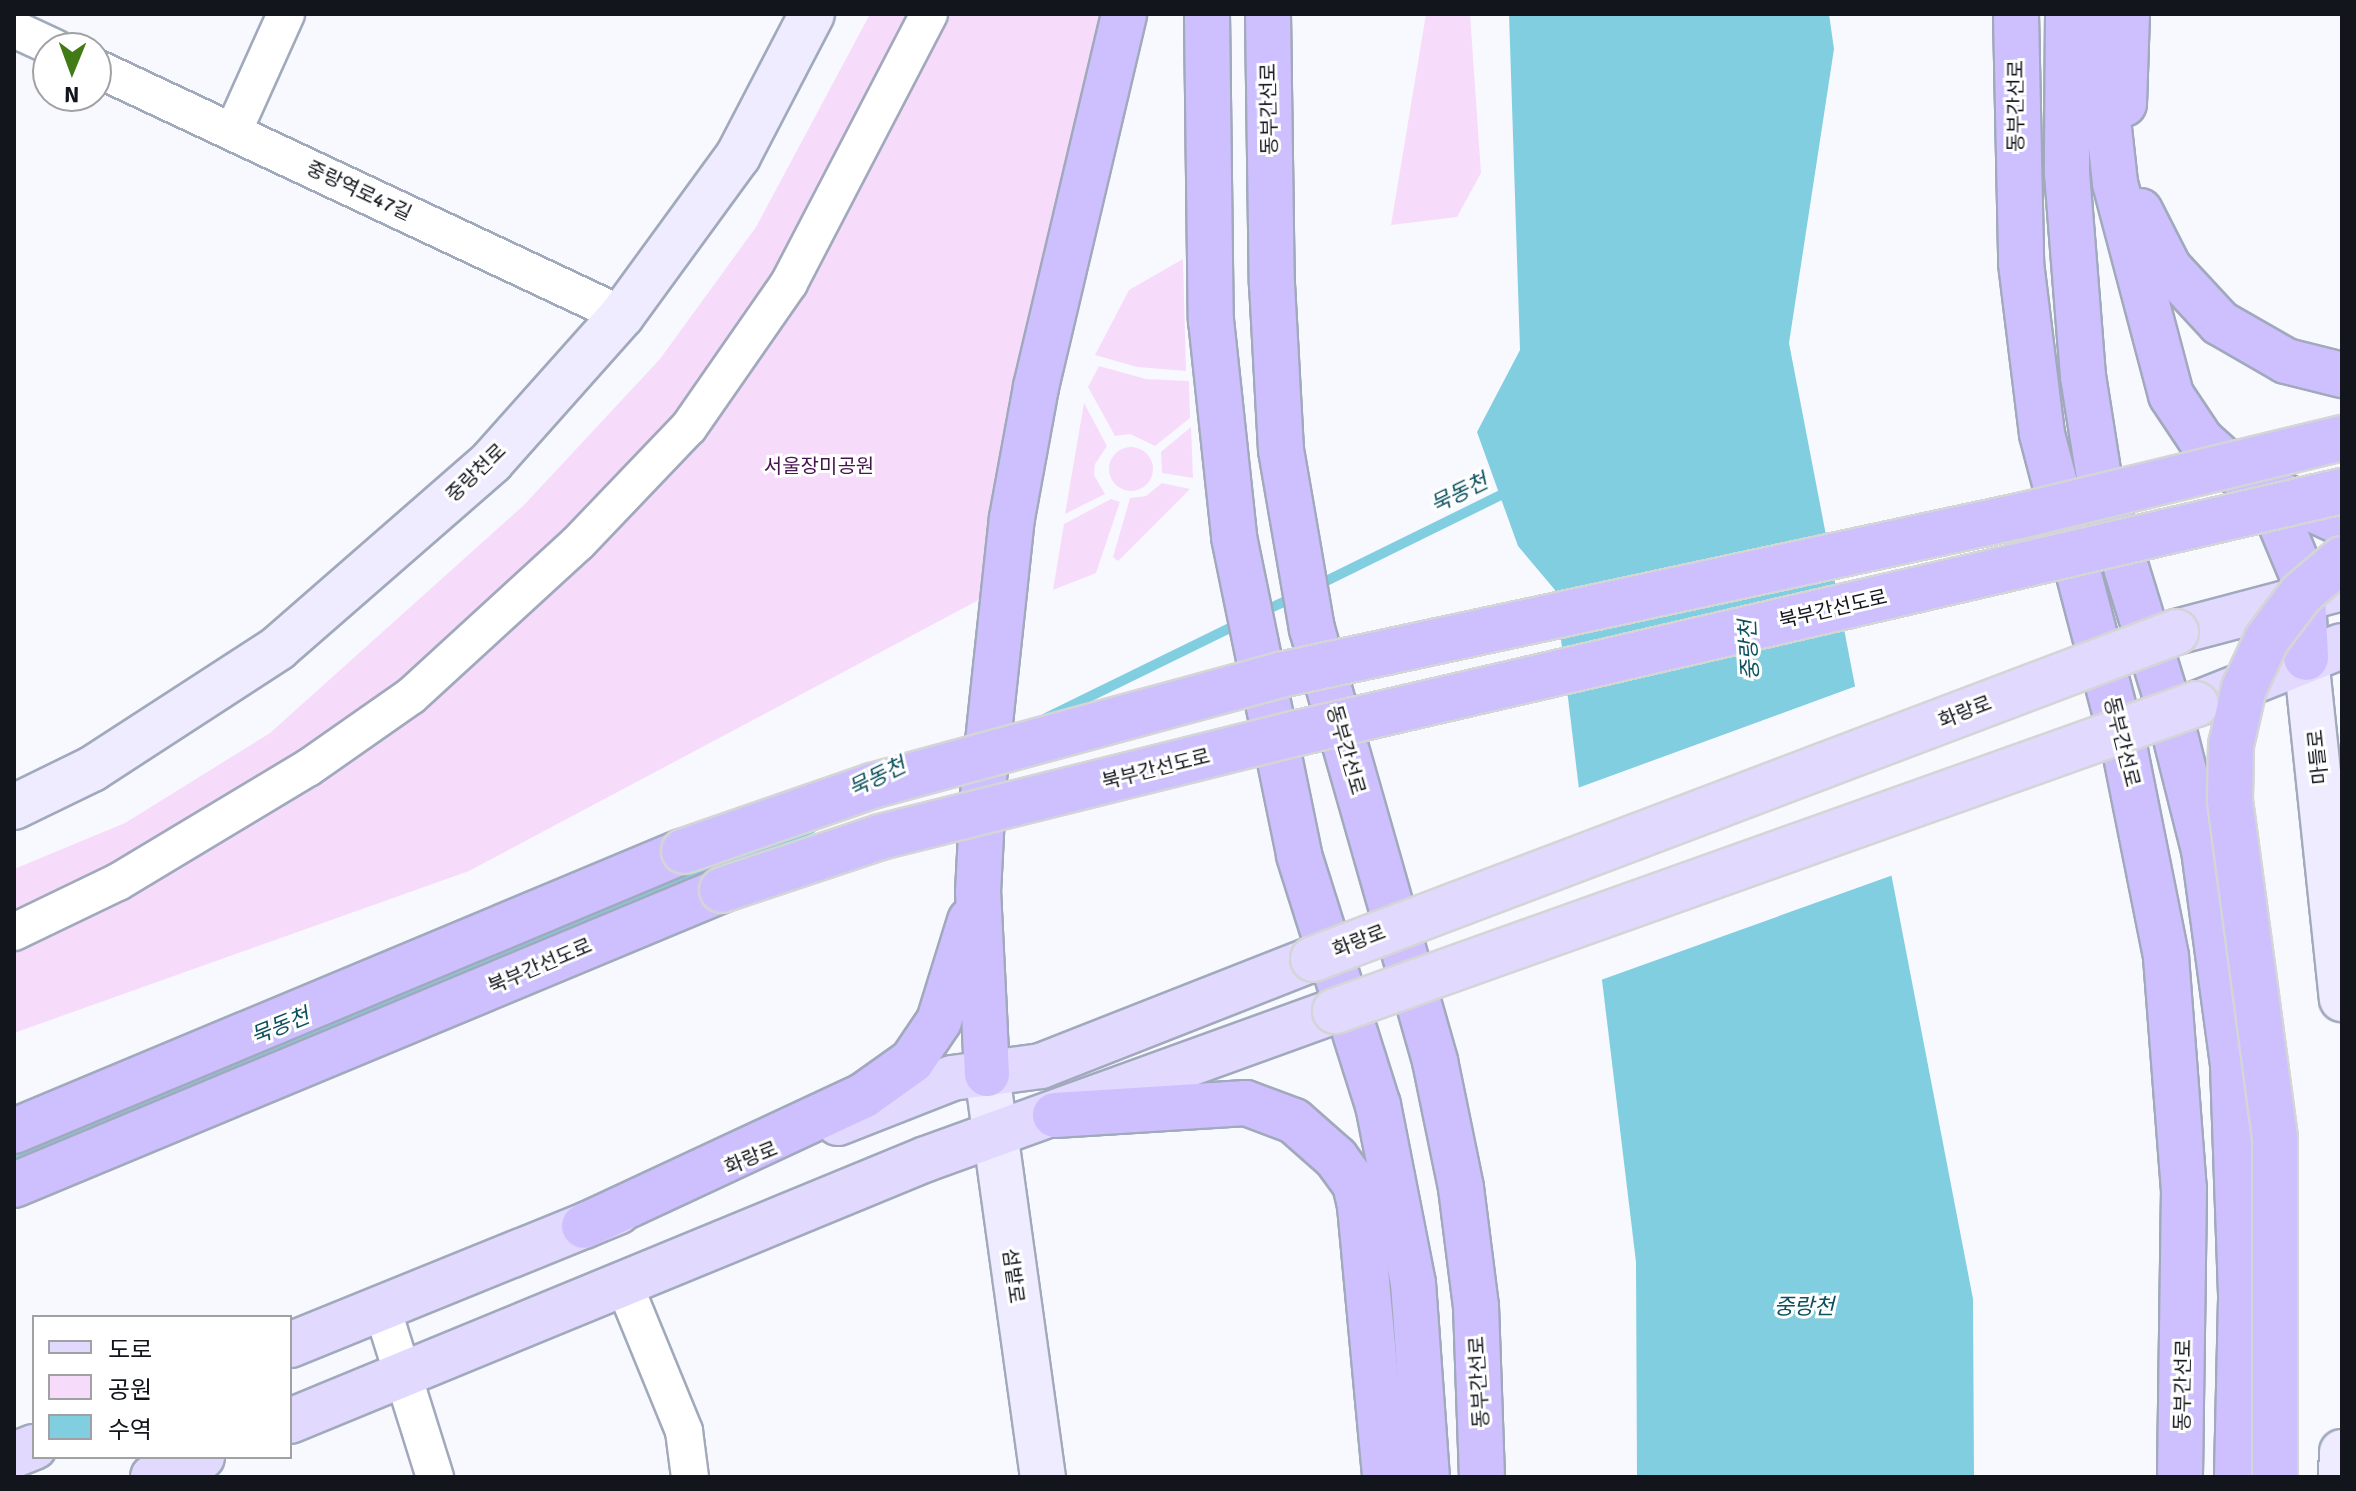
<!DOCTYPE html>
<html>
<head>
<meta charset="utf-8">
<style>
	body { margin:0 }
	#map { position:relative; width:2356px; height:1491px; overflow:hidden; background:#f8f9fe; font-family:Signika,"Noto Sans KR",sans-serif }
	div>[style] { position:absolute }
	.green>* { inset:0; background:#f6dcfa }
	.round { border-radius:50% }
	.water>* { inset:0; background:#81cee1 }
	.pier>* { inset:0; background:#f8f9fe }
	.stream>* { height:10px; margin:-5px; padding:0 5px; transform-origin:5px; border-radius:5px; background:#81cee1 }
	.roads { filter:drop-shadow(2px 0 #a1a9bc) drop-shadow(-2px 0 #a1a9bc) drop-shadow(0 2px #a1a9bc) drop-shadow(0 -2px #a1a9bc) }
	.street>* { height:36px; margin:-18px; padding:0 18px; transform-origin:18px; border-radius:18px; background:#fff }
	.secondary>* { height:44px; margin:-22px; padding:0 22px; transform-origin:22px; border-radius:22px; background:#f0ecff }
	.primary>* { height:44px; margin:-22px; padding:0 22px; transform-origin:22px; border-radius:22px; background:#e2d9fe }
	.highway>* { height:44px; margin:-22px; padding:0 22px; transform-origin:22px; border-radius:22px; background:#cec0fe }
	.bridges { filter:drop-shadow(2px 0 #d4d5d6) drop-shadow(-2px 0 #d4d5d6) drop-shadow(0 2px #d4d5d6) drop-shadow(0 -2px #d4d5d6) }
	.primary-bridge>* { height:44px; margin:-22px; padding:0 22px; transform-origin:22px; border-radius:22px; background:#e2d9fe }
	.highway-bridge>* { height:44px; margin:-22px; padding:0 22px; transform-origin:22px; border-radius:22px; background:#cec0fe }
	span { translate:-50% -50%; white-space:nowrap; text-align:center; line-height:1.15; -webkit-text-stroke:6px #fff; paint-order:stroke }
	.street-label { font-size:20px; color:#12151c }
	.park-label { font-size:20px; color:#46144f }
	.water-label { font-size:22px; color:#0c515e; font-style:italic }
	.frame { position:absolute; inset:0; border:16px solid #12151c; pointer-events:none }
	.legend { position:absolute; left:32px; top:1315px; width:260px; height:144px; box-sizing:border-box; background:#fff; border:2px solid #a0a1a4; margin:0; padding:10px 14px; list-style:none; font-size:24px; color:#12151c }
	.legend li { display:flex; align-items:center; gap:16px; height:40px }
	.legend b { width:40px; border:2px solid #a0a1a4 }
	.north { position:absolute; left:32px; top:32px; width:80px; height:80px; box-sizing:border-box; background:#fff; border:2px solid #a0a1a4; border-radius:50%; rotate:181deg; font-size:22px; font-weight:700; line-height:32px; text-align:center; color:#12151c }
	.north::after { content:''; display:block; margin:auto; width:28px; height:36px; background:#407b16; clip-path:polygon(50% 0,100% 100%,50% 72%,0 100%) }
</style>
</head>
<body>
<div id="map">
	<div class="green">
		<div style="clip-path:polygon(870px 14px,1108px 14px,990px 594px,469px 871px,14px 1033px,14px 869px,125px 823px,270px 733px,524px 505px,660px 359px,756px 227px)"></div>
		<div style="clip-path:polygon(1426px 14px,1470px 14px,1481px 173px,1457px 217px,1391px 225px)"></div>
		<div style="clip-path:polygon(1183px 259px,1186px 371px,1137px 367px,1095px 355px,1129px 290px)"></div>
		<div style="clip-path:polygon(1099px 366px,1146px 379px,1189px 381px,1190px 418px,1155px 446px,1130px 434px,1115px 436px,1088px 387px)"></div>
		<div style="clip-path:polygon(1084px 403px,1107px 446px,1095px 464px,1094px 475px,1105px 494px,1065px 514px)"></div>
		<div style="clip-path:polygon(1191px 427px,1193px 478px,1162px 473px,1161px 452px)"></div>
		<div class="round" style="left:1109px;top:447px;width:44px;height:44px"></div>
		<div style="clip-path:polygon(1162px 483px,1190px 489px,1118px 561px,1113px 557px,1130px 498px,1146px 496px)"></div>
		<div style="clip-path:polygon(1111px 499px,1120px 502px,1096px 573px,1053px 590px,1064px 524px)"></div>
	</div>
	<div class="water">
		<div style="clip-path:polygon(1509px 14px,1829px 14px,1834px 49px,1789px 343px,1973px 1299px,1974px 1477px,1637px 1477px,1636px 1262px,1555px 590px,1518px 546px,1477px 432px,1520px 350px)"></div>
	</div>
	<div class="pier">
		<div style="clip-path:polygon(1859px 685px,1896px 874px,1598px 981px,1575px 789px)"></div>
	</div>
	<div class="stream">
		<div style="left:1316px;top:586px;width:215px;rotate:-26.2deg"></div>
		<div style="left:1262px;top:612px;width:35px;rotate:-25deg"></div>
		<div style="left:1046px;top:718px;width:216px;rotate:-26.1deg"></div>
		<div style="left:14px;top:1157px;width:862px;rotate:-22.37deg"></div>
	</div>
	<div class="roads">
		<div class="street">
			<div style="left:14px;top:29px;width:45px;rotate:24.9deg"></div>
			<div style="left:96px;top:68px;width:581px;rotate:25.15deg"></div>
			<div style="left:233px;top:132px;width:129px;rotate:-65.8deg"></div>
			<div style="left:14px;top:932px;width:115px;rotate:-25.7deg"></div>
			<div style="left:118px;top:882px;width:222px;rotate:-31deg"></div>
			<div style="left:308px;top:768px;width:126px;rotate:-35deg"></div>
			<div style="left:411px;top:696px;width:226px;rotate:-42.5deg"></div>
			<div style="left:578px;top:543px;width:161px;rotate:-46.3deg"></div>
			<div style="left:689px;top:427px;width:175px;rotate:-55.2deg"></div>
			<div style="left:789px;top:283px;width:303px;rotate:-62.5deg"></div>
			<div style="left:625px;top:1287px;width:156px;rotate:67.7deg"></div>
			<div style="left:684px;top:1431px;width:46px;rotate:82.6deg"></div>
			<div style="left:382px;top:1308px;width:177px;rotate:72.6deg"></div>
		</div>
		<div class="secondary">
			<div style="left:2306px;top:658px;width:343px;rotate:84deg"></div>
			<div style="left:14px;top:807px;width:87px;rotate:-26deg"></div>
			<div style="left:92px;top:769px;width:222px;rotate:-33deg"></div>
			<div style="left:278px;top:648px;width:284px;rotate:-41.1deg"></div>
			<div style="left:492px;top:461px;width:195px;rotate:-48.3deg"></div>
			<div style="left:622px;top:315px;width:197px;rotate:-53.9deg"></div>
			<div style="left:738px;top:156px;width:160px;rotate:-62.5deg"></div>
			<div style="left:987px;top:1074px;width:407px;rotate:82.1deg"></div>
			<div style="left:2341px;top:1477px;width:25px;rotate:-88deg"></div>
		</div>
		<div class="primary">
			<div style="left:2176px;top:632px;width:172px;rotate:-14.8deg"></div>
			<div style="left:2196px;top:704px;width:157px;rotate:-21.7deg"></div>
			<div style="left:838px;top:1123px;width:123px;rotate:-21.5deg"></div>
			<div style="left:952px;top:1078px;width:90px;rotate:-7.7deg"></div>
			<div style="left:1041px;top:1066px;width:292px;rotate:-21.5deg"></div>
			<div style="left:290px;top:1345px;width:354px;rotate:-22.1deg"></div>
			<div style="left:290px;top:1421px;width:688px;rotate:-22.39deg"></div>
			<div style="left:926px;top:1159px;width:435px;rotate:-19.9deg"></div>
			<div style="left:14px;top:1455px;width:22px;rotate:-22deg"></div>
			<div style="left:153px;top:1477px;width:53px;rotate:-22.2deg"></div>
		</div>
		<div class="highway">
			<div style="left:1207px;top:14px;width:306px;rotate:89.3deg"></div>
			<div style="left:1211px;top:320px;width:218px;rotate:83.9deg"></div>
			<div style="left:1234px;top:537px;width:325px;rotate:78.4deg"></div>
			<div style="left:1299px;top:855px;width:262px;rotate:72.5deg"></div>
			<div style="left:1378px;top:1105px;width:181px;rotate:78.9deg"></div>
			<div style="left:1413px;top:1283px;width:195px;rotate:85.9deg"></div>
			<div style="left:1268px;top:14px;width:270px;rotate:89.2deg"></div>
			<div style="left:1272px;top:284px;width:166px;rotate:86.9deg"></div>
			<div style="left:1281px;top:450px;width:182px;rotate:80.2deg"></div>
			<div style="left:1312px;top:629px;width:449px;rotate:74.1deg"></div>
			<div style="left:1435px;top:1061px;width:130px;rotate:78.4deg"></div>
			<div style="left:1461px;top:1188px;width:119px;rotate:82.8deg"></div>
			<div style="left:1476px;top:1306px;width:171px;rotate:88deg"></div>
			<div style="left:2016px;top:14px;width:249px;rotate:88.8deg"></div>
			<div style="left:2021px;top:263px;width:172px;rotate:83deg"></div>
			<div style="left:2042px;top:434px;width:328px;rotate:75.3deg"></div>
			<div style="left:2125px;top:751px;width:210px;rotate:78.7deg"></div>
			<div style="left:2166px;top:957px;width:233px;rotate:85.6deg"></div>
			<div style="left:2184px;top:1189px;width:288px;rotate:90.8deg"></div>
			<div style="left:2068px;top:14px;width:159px;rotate:90.4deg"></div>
			<div style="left:2067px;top:173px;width:204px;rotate:85.5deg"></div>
			<div style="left:2083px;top:376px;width:108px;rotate:81deg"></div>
			<div style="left:2100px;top:483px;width:218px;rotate:72.9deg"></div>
			<div style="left:2164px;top:691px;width:164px;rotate:75.9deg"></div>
			<div style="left:2204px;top:850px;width:217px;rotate:82.3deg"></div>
			<div style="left:2233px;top:1065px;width:234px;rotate:88deg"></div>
			<div style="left:2241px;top:1299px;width:178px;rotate:91.3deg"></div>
			<div style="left:2087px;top:14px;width:71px;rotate:76.2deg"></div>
			<div style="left:2104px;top:83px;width:101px;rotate:83.7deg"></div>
			<div style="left:2115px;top:183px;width:219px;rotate:75.2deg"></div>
			<div style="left:2171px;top:395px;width:54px;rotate:56.3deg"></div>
			<div style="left:2201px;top:440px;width:54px;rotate:42deg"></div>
			<div style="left:2241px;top:476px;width:111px;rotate:25deg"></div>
			<div style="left:2124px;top:104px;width:90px;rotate:-88.1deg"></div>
			<div style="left:2140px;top:211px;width:64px;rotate:63deg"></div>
			<div style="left:2169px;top:268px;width:75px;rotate:47.2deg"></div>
			<div style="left:2220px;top:323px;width:76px;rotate:29.9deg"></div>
			<div style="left:2286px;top:361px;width:58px;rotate:14deg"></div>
			<div style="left:2254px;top:486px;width:32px;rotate:49deg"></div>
			<div style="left:2275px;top:510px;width:70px;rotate:67.4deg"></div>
			<div style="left:2302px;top:575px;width:83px;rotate:87.2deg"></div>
			<div style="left:987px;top:1074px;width:182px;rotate:-92.8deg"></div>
			<div style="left:978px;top:892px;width:113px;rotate:-87deg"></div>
			<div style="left:984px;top:779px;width:262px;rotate:-83.9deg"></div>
			<div style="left:1012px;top:518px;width:133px;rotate:-79.6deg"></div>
			<div style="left:1036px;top:387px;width:383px;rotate:-76.7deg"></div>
			<div style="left:1055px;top:1115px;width:191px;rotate:-3.6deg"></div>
			<div style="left:1246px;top:1103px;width:51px;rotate:20.6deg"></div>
			<div style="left:1294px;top:1121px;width:56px;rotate:41.4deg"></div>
			<div style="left:1336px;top:1158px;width:32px;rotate:54deg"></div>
			<div style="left:1355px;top:1184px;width:23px;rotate:77deg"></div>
			<div style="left:1360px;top:1206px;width:272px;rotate:84.7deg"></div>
			<div style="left:14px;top:1131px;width:726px;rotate:-22.68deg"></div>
			<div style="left:14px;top:1185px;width:767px;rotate:-22.62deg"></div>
			<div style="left:584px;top:1226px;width:308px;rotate:-25deg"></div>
			<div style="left:863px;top:1096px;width:60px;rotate:-35.5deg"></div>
			<div style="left:912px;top:1061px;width:48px;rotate:-56deg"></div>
			<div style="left:939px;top:1021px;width:105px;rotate:-72.8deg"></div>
		</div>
	</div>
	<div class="bridges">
		<div class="primary-bridge">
			<div style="left:1313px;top:959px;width:923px;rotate:-20.75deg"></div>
			<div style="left:1335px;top:1011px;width:914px;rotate:-19.62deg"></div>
		</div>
		<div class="highway-bridge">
			<div style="left:684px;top:851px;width:199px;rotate:-19.1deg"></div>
			<div style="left:872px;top:786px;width:423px;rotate:-15.2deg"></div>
			<div style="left:1280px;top:675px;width:761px;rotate:-12.14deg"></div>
			<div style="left:2024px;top:515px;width:327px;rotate:-13.6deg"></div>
			<div style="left:722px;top:890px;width:167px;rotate:-18.5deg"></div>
			<div style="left:880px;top:837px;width:431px;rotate:-14deg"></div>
			<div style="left:1298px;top:733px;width:1072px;rotate:-13.05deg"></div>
			<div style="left:2275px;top:1477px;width:339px;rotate:-90deg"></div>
			<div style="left:2275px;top:1138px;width:341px;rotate:-97.6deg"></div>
			<div style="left:2230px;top:800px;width:55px;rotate:-89deg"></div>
			<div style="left:2231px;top:745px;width:58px;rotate:-77.2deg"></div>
			<div style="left:2244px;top:688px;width:54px;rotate:-64.9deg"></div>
			<div style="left:2267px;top:639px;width:56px;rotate:-52.9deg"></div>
			<div style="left:2301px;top:594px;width:54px;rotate:-40.5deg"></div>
		</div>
	</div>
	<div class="street-label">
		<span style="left:2016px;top:106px;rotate:-90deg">동부간선로</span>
		<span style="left:1269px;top:109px;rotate:-91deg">동부간선로</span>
		<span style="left:359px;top:191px;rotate:25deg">중랑역로47길</span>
		<span style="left:476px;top:473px;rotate:-44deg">중랑천로</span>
		<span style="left:1833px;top:609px;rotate:-13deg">북부간선도로</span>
		<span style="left:1965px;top:712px;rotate:-21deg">화랑로</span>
		<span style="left:2122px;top:742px;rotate:76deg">동부간선로</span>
		<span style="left:1346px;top:750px;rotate:74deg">동부간선로</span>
		<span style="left:2318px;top:757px;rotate:-96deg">마들로</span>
		<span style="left:1156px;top:769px;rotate:-14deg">북부간선도로</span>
		<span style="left:1359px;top:941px;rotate:-21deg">화랑로</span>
		<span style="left:540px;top:966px;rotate:-23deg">북부간선도로</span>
		<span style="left:751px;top:1158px;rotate:-22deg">화랑로</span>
		<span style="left:1013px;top:1276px;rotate:82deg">섬밭로</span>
		<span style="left:1479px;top:1382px;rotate:-93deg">동부간선로</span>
		<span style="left:2183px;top:1385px;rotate:-89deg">동부간선로</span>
	</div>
	<div class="park-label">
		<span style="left:819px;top:466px">서울장미공원</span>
	</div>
	<div class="water-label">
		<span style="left:1459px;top:493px;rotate:-26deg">묵동천</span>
		<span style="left:1749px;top:650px;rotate:-93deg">중랑천</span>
		<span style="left:877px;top:777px;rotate:-26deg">묵동천</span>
		<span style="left:280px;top:1026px;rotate:-22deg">묵동천</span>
		<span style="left:1804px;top:1307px">중랑천</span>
	</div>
	<div class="frame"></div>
	<ul class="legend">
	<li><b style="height:10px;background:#e2d9fe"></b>도로</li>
	<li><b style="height:22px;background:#f6dcfa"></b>공원</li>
	<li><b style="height:22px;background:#81cee1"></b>수역</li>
	</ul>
	<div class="north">N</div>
</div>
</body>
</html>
